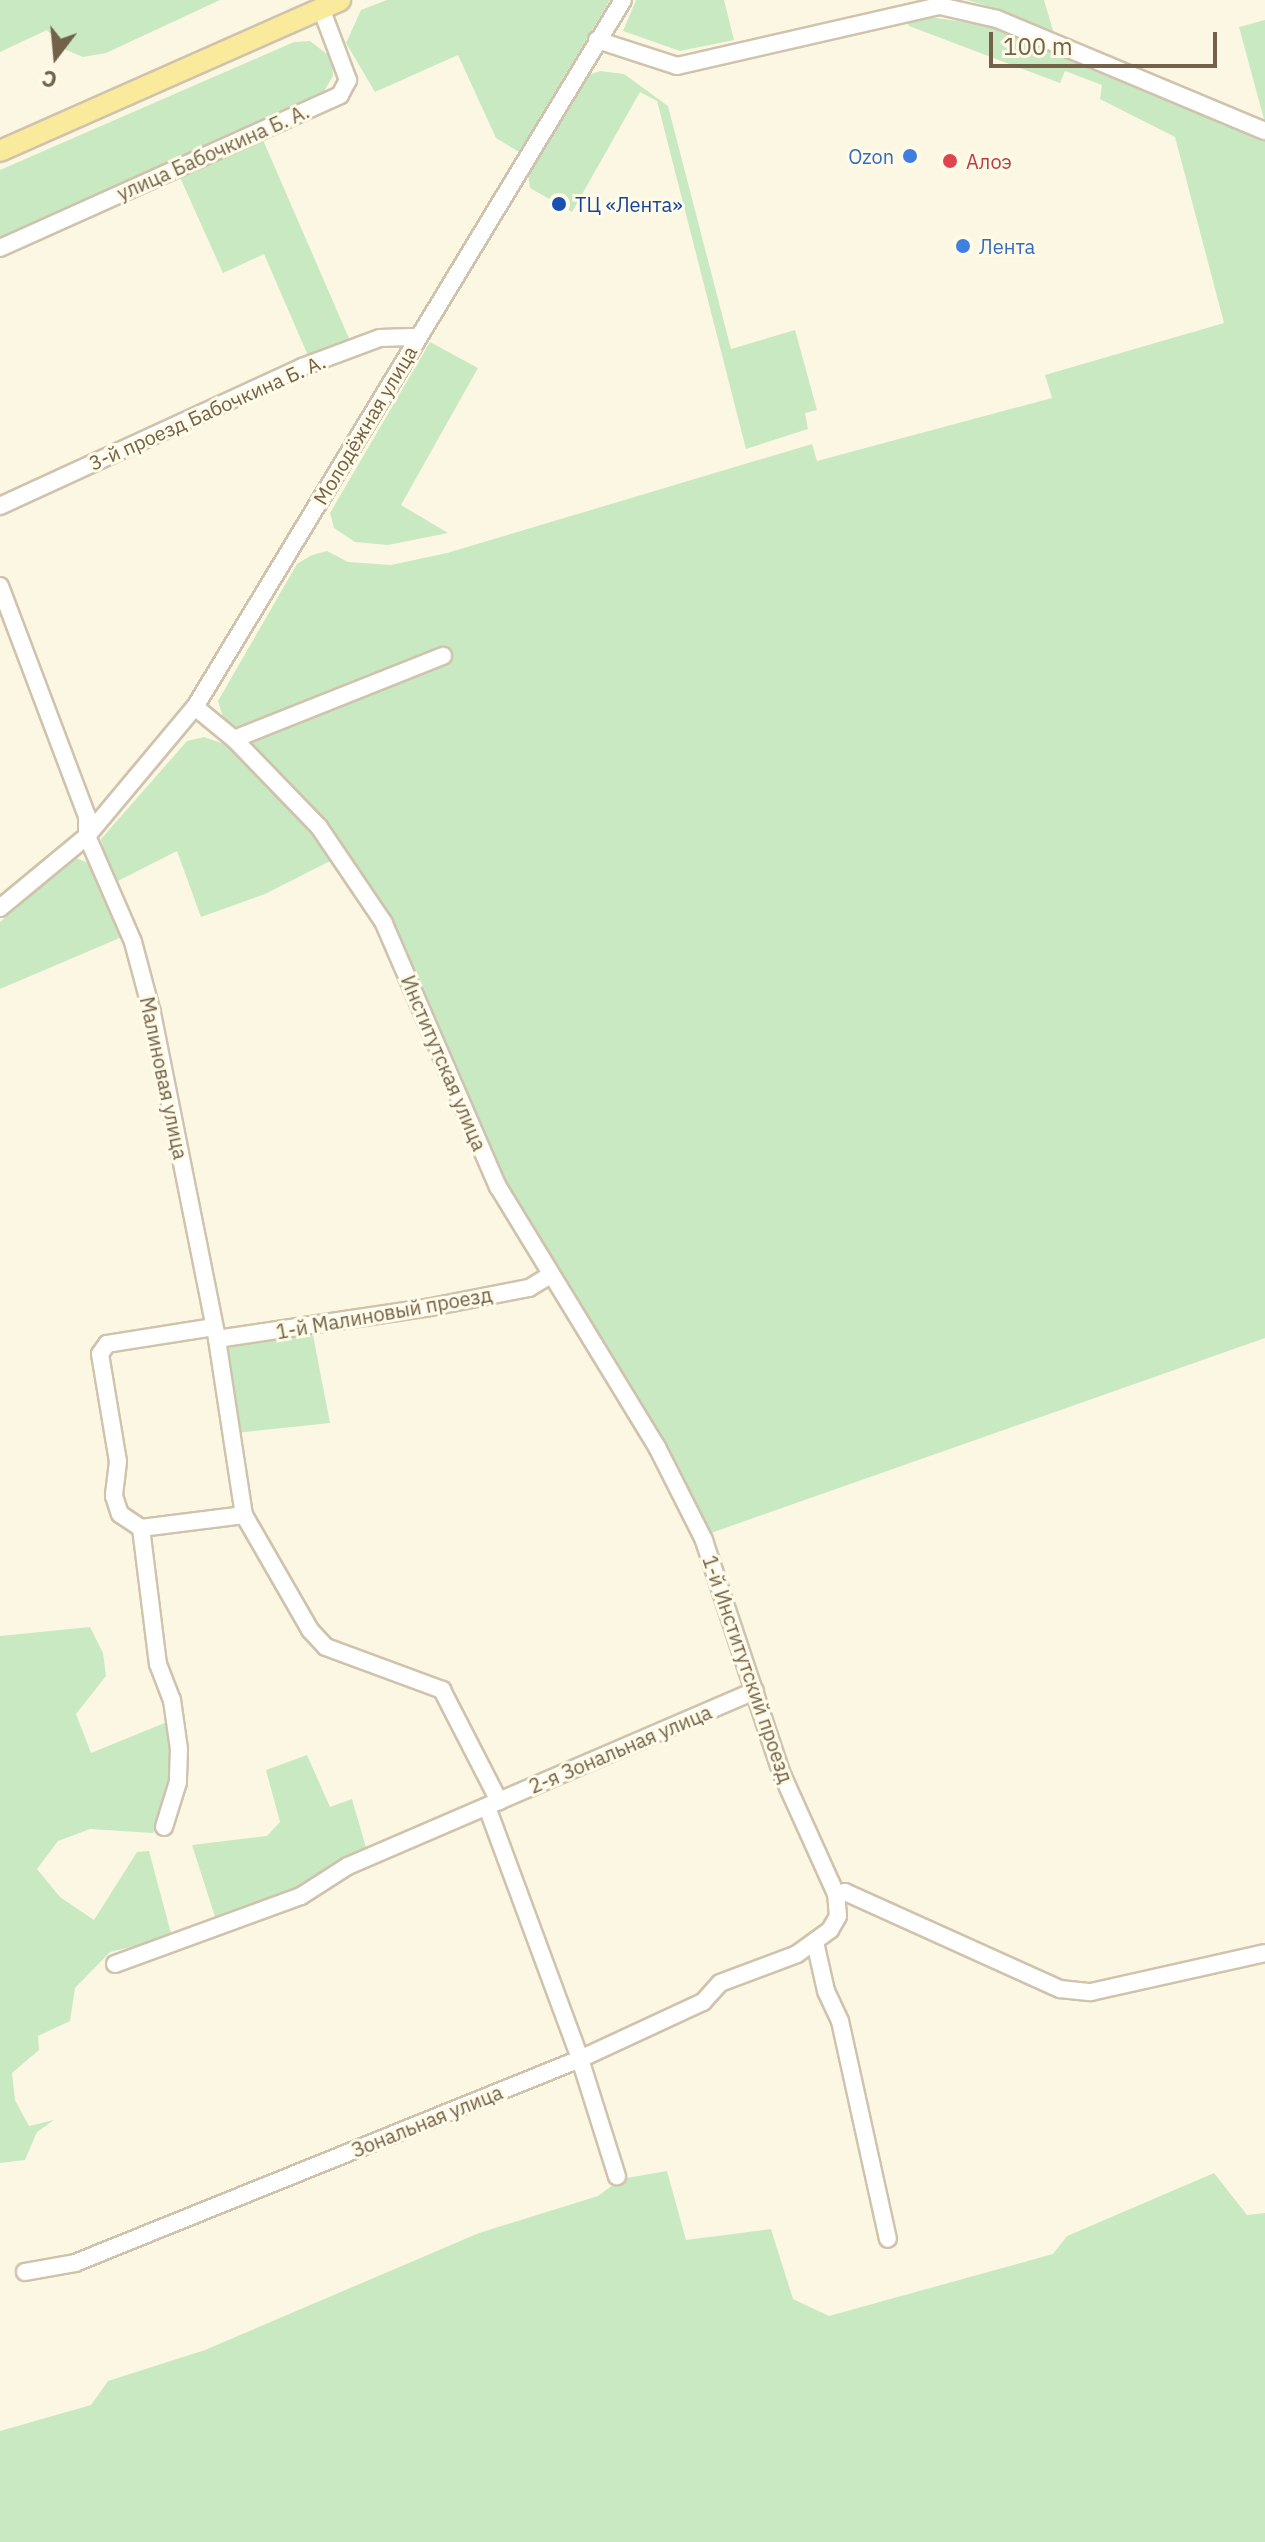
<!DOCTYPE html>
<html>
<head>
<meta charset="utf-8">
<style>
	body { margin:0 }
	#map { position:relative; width:1265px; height:2542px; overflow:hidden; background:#fcf7e3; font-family:"IBM Plex Sans",sans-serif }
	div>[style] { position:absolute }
	.green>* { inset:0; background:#c9e9c2 }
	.roads { filter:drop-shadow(2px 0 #cfc3ad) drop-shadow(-2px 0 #cfc3ad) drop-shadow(0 2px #cfc3ad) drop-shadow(0 -2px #cfc3ad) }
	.minor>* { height:16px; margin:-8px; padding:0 8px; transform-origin:8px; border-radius:8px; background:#fff }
	.major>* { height:20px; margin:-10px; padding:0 10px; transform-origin:10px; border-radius:10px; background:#faea9c }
	.dots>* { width:22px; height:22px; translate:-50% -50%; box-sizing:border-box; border:4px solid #fffbe9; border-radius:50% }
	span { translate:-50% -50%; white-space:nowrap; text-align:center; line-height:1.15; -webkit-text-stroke:6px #fffbe9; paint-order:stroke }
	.street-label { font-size:20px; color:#736149 }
	.shop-label { font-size:20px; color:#366cbe }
	.right { translate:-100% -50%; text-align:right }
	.left { translate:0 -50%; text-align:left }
	.health-label { font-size:20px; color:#be3a42 }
	.transit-label { font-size:20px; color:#164399 }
	.north { position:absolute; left:16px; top:16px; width:80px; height:80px; -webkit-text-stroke:6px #fffbe9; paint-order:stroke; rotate:196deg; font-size:22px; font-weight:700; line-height:32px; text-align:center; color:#736149 }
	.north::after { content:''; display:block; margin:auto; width:28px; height:36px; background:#736149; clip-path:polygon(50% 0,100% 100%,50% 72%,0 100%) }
	.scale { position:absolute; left:989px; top:32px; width:228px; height:36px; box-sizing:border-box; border:4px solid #736149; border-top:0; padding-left:10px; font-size:24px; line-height:28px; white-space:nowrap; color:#736149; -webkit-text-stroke:6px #fffbe9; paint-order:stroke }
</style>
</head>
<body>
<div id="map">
	<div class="green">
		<div style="clip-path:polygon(0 0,220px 0,106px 53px,83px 57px,64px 49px,47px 30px,0 52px)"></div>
		<div style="clip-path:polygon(387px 0,610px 0,519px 152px,496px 138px,458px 55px,375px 92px,346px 43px,361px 10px)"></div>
		<div style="clip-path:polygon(636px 0,724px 0,734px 40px,680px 51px,623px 31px)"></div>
		<div style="clip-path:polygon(967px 0,1044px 0,1055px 37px,991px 7px)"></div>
		<div style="clip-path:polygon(923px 16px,992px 26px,1265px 137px,1265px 1338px,711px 1533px,665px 1441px,499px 1174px,392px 923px,320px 814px,223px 717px,218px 701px,297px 564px,312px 555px,327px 551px,348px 562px,391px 565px,447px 553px,812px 444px,817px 461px,1052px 398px,1045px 375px,1224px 323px,1175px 137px,1100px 99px,1102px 85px,1065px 71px,1060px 83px,909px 26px,907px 21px)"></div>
		<div style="clip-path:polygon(1265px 20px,1265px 123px,1239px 27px)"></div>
		<div style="clip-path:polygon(310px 41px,332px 58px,333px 76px,323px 93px,0 241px,0 170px,294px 42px)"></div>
		<div style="clip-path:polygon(600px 71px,624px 74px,668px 106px,731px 349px,795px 330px,817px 410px,805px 413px,808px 429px,746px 449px,657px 101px,640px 92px,572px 212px,530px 188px,528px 175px,585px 76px)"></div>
		<div style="clip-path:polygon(263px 140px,351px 343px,309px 358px,264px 254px,223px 273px,178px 173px)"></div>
		<div style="clip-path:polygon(430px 342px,478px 368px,401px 505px,448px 533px,388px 545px,355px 542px,334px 528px,330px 513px)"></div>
		<div style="clip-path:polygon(204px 737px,230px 746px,334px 859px,265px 894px,201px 917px,177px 851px,112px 884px,101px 839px,187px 741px)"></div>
		<div style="clip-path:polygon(76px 858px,93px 865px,122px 937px,0 989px,0 922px)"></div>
		<div style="clip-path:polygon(312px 1330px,330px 1423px,236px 1433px,228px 1348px)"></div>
		<div style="clip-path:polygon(90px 1627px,103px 1653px,106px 1676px,76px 1714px,91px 1753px,167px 1722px,172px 1783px,153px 1833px,90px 1829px,58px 1841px,37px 1869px,60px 1897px,94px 1920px,137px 1852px,149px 1851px,172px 1937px,110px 1952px,75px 1988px,70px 2021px,38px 2036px,39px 2050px,12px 2073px,15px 2100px,29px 2126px,54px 2120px,37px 2132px,25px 2160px,0 2163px,0 1636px)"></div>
		<div style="clip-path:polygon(307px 1755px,330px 1807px,352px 1799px,367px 1851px,299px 1891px,216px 1920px,192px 1845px,267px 1836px,280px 1822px,266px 1770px)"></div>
		<div style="clip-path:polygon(667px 2171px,686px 2240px,771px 2229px,793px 2299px,829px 2316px,1053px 2254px,1067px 2236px,1214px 2173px,1247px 2215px,1265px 2213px,1265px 2542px,0 2542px,0 2431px,91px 2405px,108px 2381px,205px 2350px,479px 2233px,598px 2196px,621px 2179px)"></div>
	</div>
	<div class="roads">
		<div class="minor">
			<div style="left:597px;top:40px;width:84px;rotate:18deg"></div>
			<div style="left:677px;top:66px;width:270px;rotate:-12.9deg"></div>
			<div style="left:940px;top:6px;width:58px;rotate:12.8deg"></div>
			<div style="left:997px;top:19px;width:290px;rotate:22.7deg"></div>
			<div style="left:0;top:248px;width:373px;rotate:-24.2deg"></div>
			<div style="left:340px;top:95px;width:17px;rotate:-62deg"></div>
			<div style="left:348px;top:80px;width:77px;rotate:-110.6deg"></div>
			<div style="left:0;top:506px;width:332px;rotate:-24.7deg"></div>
			<div style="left:302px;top:367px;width:83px;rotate:-20.4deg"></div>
			<div style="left:380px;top:338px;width:38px;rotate:-2deg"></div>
			<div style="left:0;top:586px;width:246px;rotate:69.3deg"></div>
			<div style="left:87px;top:816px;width:20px;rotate:90deg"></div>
			<div style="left:87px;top:836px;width:116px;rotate:66.5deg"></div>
			<div style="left:133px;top:942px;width:73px;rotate:75deg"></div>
			<div style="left:152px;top:1013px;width:332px;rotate:78.7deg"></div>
			<div style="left:217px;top:1339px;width:178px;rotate:81.3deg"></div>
			<div style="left:244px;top:1515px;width:133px;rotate:60.1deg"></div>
			<div style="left:310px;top:1630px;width:23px;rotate:47deg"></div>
			<div style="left:326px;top:1647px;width:124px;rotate:20.3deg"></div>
			<div style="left:442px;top:1690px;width:125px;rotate:62.8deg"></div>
			<div style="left:234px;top:739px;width:225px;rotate:-21.7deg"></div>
			<div style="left:0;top:908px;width:113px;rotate:-39.6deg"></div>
			<div style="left:87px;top:836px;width:168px;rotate:-50.1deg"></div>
			<div style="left:195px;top:707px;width:826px;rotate:-58.81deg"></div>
			<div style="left:214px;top:1327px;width:108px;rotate:171deg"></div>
			<div style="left:107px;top:1344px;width:12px;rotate:125deg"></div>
			<div style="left:100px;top:1354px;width:109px;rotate:80.5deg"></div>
			<div style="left:118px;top:1462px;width:34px;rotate:97deg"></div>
			<div style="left:114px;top:1496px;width:19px;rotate:72deg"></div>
			<div style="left:120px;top:1514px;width:25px;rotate:34deg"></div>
			<div style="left:141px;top:1528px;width:104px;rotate:-7.2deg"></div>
			<div style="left:217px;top:1339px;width:216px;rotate:-8.5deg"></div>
			<div style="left:431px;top:1307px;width:100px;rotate:-11deg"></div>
			<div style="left:529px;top:1288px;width:23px;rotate:-31deg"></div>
			<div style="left:141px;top:1528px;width:137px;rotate:82.9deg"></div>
			<div style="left:158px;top:1664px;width:39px;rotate:69deg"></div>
			<div style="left:172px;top:1700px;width:49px;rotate:81.9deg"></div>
			<div style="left:179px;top:1749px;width:33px;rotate:92deg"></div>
			<div style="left:178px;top:1782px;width:47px;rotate:107.3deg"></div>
			<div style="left:487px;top:1807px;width:269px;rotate:69.7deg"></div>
			<div style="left:580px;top:2059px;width:123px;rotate:72.5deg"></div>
			<div style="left:836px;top:1894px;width:9px;rotate:-13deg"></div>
			<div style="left:845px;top:1892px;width:236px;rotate:24.3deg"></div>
			<div style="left:1060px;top:1989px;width:31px;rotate:6deg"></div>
			<div style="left:1091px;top:1992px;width:178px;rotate:-12.6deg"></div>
			<div style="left:815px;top:1942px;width:50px;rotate:77.3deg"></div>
			<div style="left:826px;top:1991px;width:33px;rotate:65deg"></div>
			<div style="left:840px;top:2021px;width:223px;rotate:77.6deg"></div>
			<div style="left:115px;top:1964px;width:198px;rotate:-20.1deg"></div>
			<div style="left:301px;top:1896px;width:56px;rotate:-32.6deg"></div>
			<div style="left:348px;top:1866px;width:443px;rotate:-23.3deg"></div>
			<div style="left:25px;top:2272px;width:51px;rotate:-10.2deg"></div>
			<div style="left:75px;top:2263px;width:545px;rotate:-22deg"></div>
			<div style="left:580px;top:2059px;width:136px;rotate:-24.9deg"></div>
			<div style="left:703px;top:2002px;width:25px;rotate:-48deg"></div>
			<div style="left:720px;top:1983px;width:82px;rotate:-20.6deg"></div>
			<div style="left:797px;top:1954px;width:41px;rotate:-36deg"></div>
			<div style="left:830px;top:1930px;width:16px;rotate:-60deg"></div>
			<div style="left:838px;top:1916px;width:22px;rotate:-95deg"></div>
			<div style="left:836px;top:1894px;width:134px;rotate:-114.3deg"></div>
			<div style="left:781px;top:1772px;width:244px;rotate:-108.4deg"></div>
			<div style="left:704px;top:1540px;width:104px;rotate:-116.8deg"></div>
			<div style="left:657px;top:1447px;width:305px;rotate:-121.4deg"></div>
			<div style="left:498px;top:1187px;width:288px;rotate:-113.4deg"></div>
			<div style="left:384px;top:923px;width:116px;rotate:-124.1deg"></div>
			<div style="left:319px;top:827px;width:122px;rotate:-134deg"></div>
			<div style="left:234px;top:739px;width:50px;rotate:-140.6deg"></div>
		</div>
		<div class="major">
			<div style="left:0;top:151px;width:372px;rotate:-23.9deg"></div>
		</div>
	</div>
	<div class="dots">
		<div style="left:910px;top:156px;background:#3f7fe0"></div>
		<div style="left:950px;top:161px;background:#e0444e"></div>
		<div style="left:559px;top:204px;background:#1a4fb4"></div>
		<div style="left:963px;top:246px;background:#3f7fe0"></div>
	</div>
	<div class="street-label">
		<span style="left:213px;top:152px;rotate:-24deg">улица Бабочкина Б. А.</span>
		<span style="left:207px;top:412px;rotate:-24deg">3-й проезд Бабочкина Б. А.</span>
		<span style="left:365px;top:425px;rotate:-59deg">Молодёжная улица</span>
		<span style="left:444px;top:1063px;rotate:67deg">Институтская улица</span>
		<span style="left:164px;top:1078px;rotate:78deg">Малиновая улица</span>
		<span style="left:384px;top:1313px;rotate:-10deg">1-й Малиновый проезд</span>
		<span style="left:748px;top:1669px;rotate:71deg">1-й Институтский проезд</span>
		<span style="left:620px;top:1749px;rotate:-23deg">2-я Зональная улица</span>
		<span style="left:427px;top:2121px;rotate:-22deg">Зональная улица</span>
	</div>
	<div class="shop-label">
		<span class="right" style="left:894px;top:156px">Ozon</span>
		<span class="left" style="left:979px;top:246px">Лента</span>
	</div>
	<div class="health-label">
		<span class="left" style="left:966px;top:161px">Алоэ</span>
	</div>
	<div class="transit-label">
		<span class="left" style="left:575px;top:204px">ТЦ «Лента»</span>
	</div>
	<div class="north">С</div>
	<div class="scale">100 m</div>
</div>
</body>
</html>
